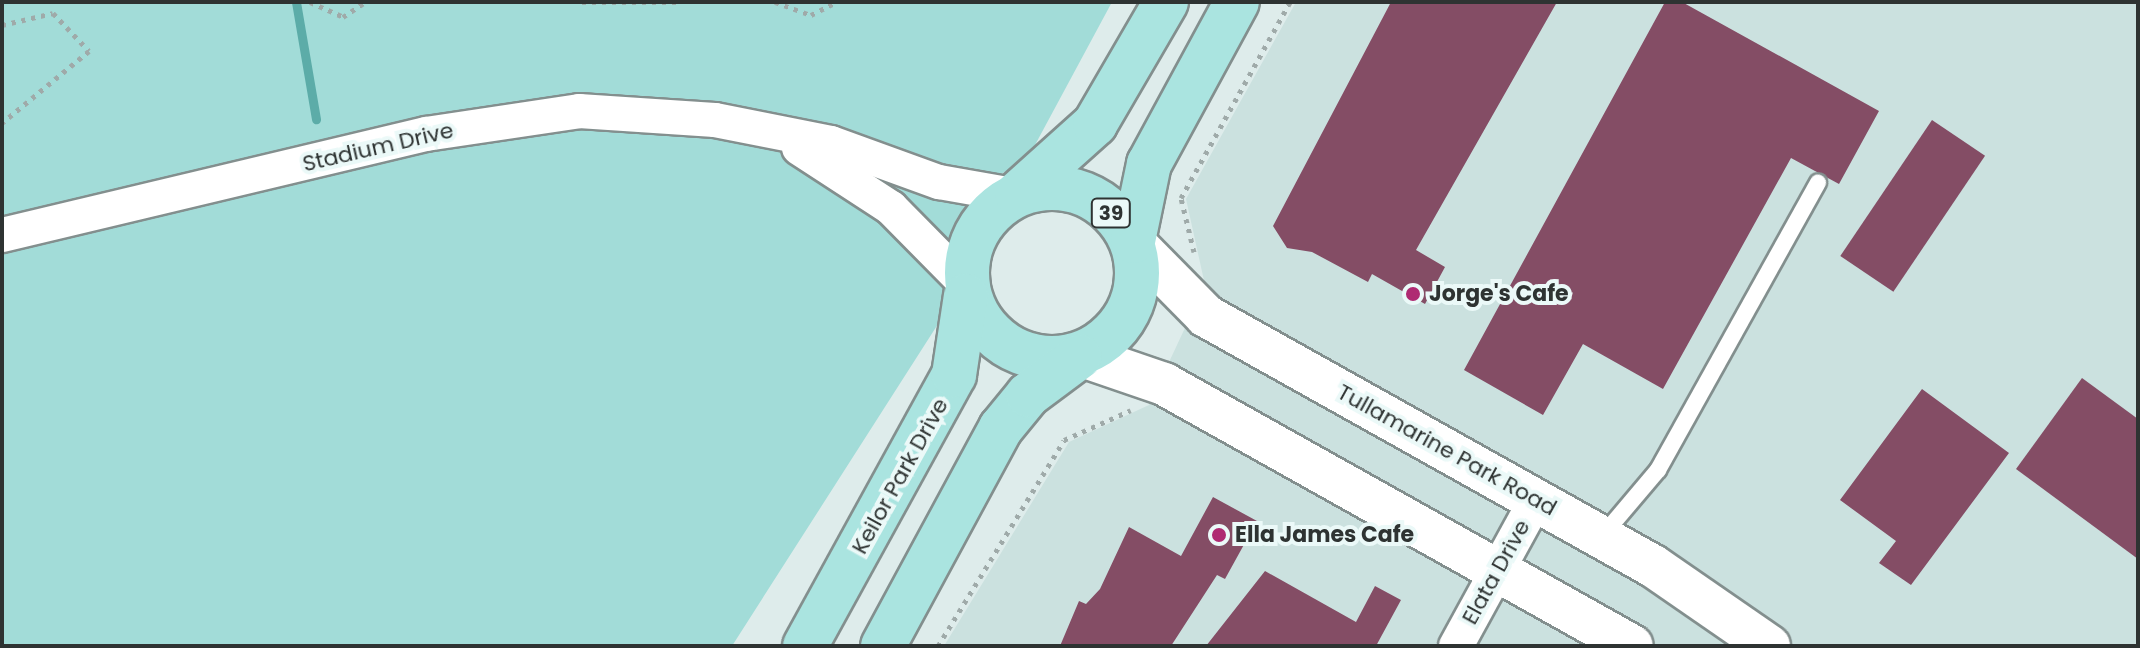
<!DOCTYPE html>
<html>
<head>
<meta charset="utf-8">
<style>
	body { margin:0 }
	#map { position:relative; width:2140px; height:648px; overflow:hidden; background:#deeceb; font-family:Poppins,sans-serif }
	div>[style] { position:absolute }
	.built>* { inset:0; background:#cbe1df }
	.green>* { inset:0; background:#a2dcd8 }
	.stream>* { height:9px; margin:-4.5px; padding:0 4.5px; transform-origin:4.5px; border-radius:4.5px; background:#5caca8 }
	.building>* { inset:0; background:#844d65; transform-origin:0 0 }
	.path>* { height:5px; margin-top:-2.5px; transform-origin:0; background:repeating-linear-gradient(90deg,#9faaa9 0 4px,transparent 0 10px) }
	.roads { filter:drop-shadow(2px 0 #838f8e) drop-shadow(-2px 0 #838f8e) drop-shadow(0 2px #838f8e) drop-shadow(0 -2px #838f8e) }
	.service>* { height:16px; margin:-8px; padding:0 8px; transform-origin:8px; border-radius:8px; background:#fff }
	.minor>* { height:34px; margin:-17px; padding:0 17px; transform-origin:17px; border-radius:17px; background:#fff }
	.tertiary>* { height:42px; margin:-21px; padding:0 21px; transform-origin:21px; border-radius:21px; background:#fff }
	.primary>* { height:44px; margin:-22px; padding:0 22px; transform-origin:22px; border-radius:22px; background:#aae4e0 }
	.primary>.ring { margin:-22px; padding:0; box-sizing:content-box; background:none; border:44px solid #aae4e0; border-radius:50% }
	.dots>* { width:22px; height:22px; translate:-50% -50%; box-sizing:border-box; border:4px solid #ebf9f8; border-radius:50% }
	span { translate:-50% -50%; white-space:nowrap; text-align:center; line-height:1.15; -webkit-text-stroke:8px #ebf9f8; paint-order:stroke }
	.shield-label span { padding:2px 6px; background:#ebf9f8; border:2px solid; border-radius:6px; -webkit-text-stroke-width:0 }
	.shield-label { font-size:20px; color:#2e3332; font-weight:700 }
	.street-label { font-size:22px; color:#2e3332 }
	.poi-label { font-size:22px; color:#2e3332; font-weight:700 }
	.left { translate:0 -50%; text-align:left }
	.frame { position:absolute; inset:0; border:4px solid #2e3332; pointer-events:none }
</style>
</head>
<body>
<div id="map">
	<div class="built">
		<div style="clip-path:polygon(1296px 2px,2138px 2px,2138px 646px,944px 646px,1069px 442px,1149px 405px,1205px 285px,1186px 199px)"></div>
	</div>
	<div class="green">
		<div style="clip-path:polygon(2px 2px,1112px 2px,1028px 158px,981px 186px,956px 220px,943px 264px,947px 310px,732px 646px,2px 646px)"></div>
	</div>
	<div class="stream">
		<div style="left:296px;top:2px;width:119px;rotate:80.3deg"></div>
	</div>
	<div class="building">
		<div style="clip-path:polygon(1391px 2px,1557px 2px,1416px 250px,1445px 267px,1425px 304px,1372px 274px,1368px 282px,1312px 252px,1287px 248px,1273px 226px)"></div>
		<div style="clip-path:polygon(1665px 2px,1682px 2px,1879px 111px,1839px 184px,1791px 158px,1663px 389px,1583px 344px,1543px 415px,1464px 370px)"></div>
		<div style="left:1932px;top:120px;width:64px;height:164px;rotate:34deg"></div>
		<div style="clip-path:polygon(2082px 378px,2138px 419px,2138px 559px,2016px 469px)"></div>
		<div style="clip-path:polygon(1922px 389px,2009px 453px,1911px 585px,1879px 563px,1896px 541px,1840px 500px)"></div>
		<div style="clip-path:polygon(1213px 497px,1257px 521px,1225px 579px,1217px 575px,1171px 646px,1060px 646px,1079px 601px,1086px 604px,1100px 589px,1129px 527px,1181px 556px)"></div>
		<div style="clip-path:polygon(1265px 571px,1356px 622px,1375px 586px,1401px 600px,1376px 646px,1206px 646px)"></div>
	</div>
	<div class="path">
		<div style="left:310px;top:2px;width:36px;rotate:24deg"></div>
		<div style="left:343px;top:17px;width:27px;rotate:-34deg"></div>
		<div style="left:582px;top:2px;width:96px"></div>
		<div style="left:775px;top:2px;width:38px;rotate:20deg"></div>
		<div style="left:811px;top:15px;width:29px;rotate:-27deg"></div>
		<div style="left:2px;top:25px;width:52px;rotate:-13.2deg"></div>
		<div style="left:53px;top:13px;width:52px;rotate:46.5deg"></div>
		<div style="left:89px;top:51px;width:113px;rotate:140.4deg"></div>
		<div style="left:1194px;top:252px;width:56px;rotate:-103.5deg"></div>
		<div style="left:1181px;top:198px;width:224px;rotate:-60.9deg"></div>
		<div style="left:938px;top:646px;width:241px;rotate:-58.5deg"></div>
		<div style="left:1064px;top:440px;width:73px;rotate:-24.1deg"></div>
	</div>
	<div class="roads">
		<div class="service">
			<div style="left:1603px;top:535px;width:85px;rotate:-49.8deg"></div>
			<div style="left:1658px;top:470px;width:329px;rotate:-60.9deg"></div>
		</div>
		<div class="minor">
			<div style="left:799px;top:148px;width:110px;rotate:33.1deg"></div>
			<div style="left:891px;top:208px;width:104px;rotate:45.4deg"></div>
			<div style="left:2px;top:235px;width:436px;rotate:-13.4deg"></div>
			<div style="left:426px;top:134px;width:155px;rotate:-8.5deg"></div>
			<div style="left:579px;top:111px;width:136px;rotate:3.8deg"></div>
			<div style="left:715px;top:120px;width:118px;rotate:11.2deg"></div>
			<div style="left:831px;top:143px;width:115px;rotate:19.9deg"></div>
			<div style="left:939px;top:182px;width:75px;rotate:10deg"></div>
			<div style="left:1456px;top:646px;width:169px;rotate:-61.3deg"></div>
		</div>
		<div class="tertiary">
			<div style="left:1135px;top:244px;width:101px;rotate:45.4deg"></div>
			<div style="left:1206px;top:316px;width:512px;rotate:29.22deg"></div>
			<div style="left:1653px;top:566px;width:141px;rotate:34.6deg"></div>
			<div style="left:1082px;top:356px;width:87px;rotate:18.9deg"></div>
			<div style="left:1164px;top:384px;width:536px;rotate:29.24deg"></div>
		</div>
		<div class="primary">
			<div class="ring" style="left:967px;top:188px;width:126px;height:126px"></div>
			<div style="left:1017px;top:194px;width:105px;rotate:-41.9deg"></div>
			<div style="left:1095px;top:124px;width:141px;rotate:-59.8deg"></div>
			<div style="left:1133px;top:241px;width:79px;rotate:-78.3deg"></div>
			<div style="left:1149px;top:164px;width:184px;rotate:-61.5deg"></div>
			<div style="left:805px;top:646px;width:309px;rotate:-61.2deg"></div>
			<div style="left:954px;top:375px;width:80px;rotate:-81.4deg"></div>
			<div style="left:883px;top:646px;width:248px;rotate:-61.6deg"></div>
			<div style="left:1001px;top:428px;width:43px;rotate:-50.7deg"></div>
			<div style="left:1028px;top:395px;width:64px;rotate:-36.7deg"></div>
		</div>
	</div>
	<div class="dots">
		<div style="left:1413px;top:294px;background:#af2a72"></div>
		<div style="left:1219px;top:535px;background:#af2a72"></div>
	</div>
	<div class="shield-label">
		<span style="left:1111px;top:213px">39</span>
	</div>
	<div class="street-label">
		<span style="left:378px;top:147px;rotate:-13deg">Stadium Drive</span>
		<span style="left:1447px;top:450px;rotate:29deg">Tullamarine Park Road</span>
		<span style="left:900px;top:476px;rotate:-61deg">Keilor Park Drive</span>
		<span style="left:1496px;top:572px;rotate:-61deg">Elata Drive</span>
	</div>
	<div class="poi-label">
		<span class="left" style="left:1429px;top:294px">Jorge's Cafe</span>
		<span class="left" style="left:1235px;top:535px">Ella James Cafe</span>
	</div>
	<div class="frame"></div>
</div>
</body>
</html>
